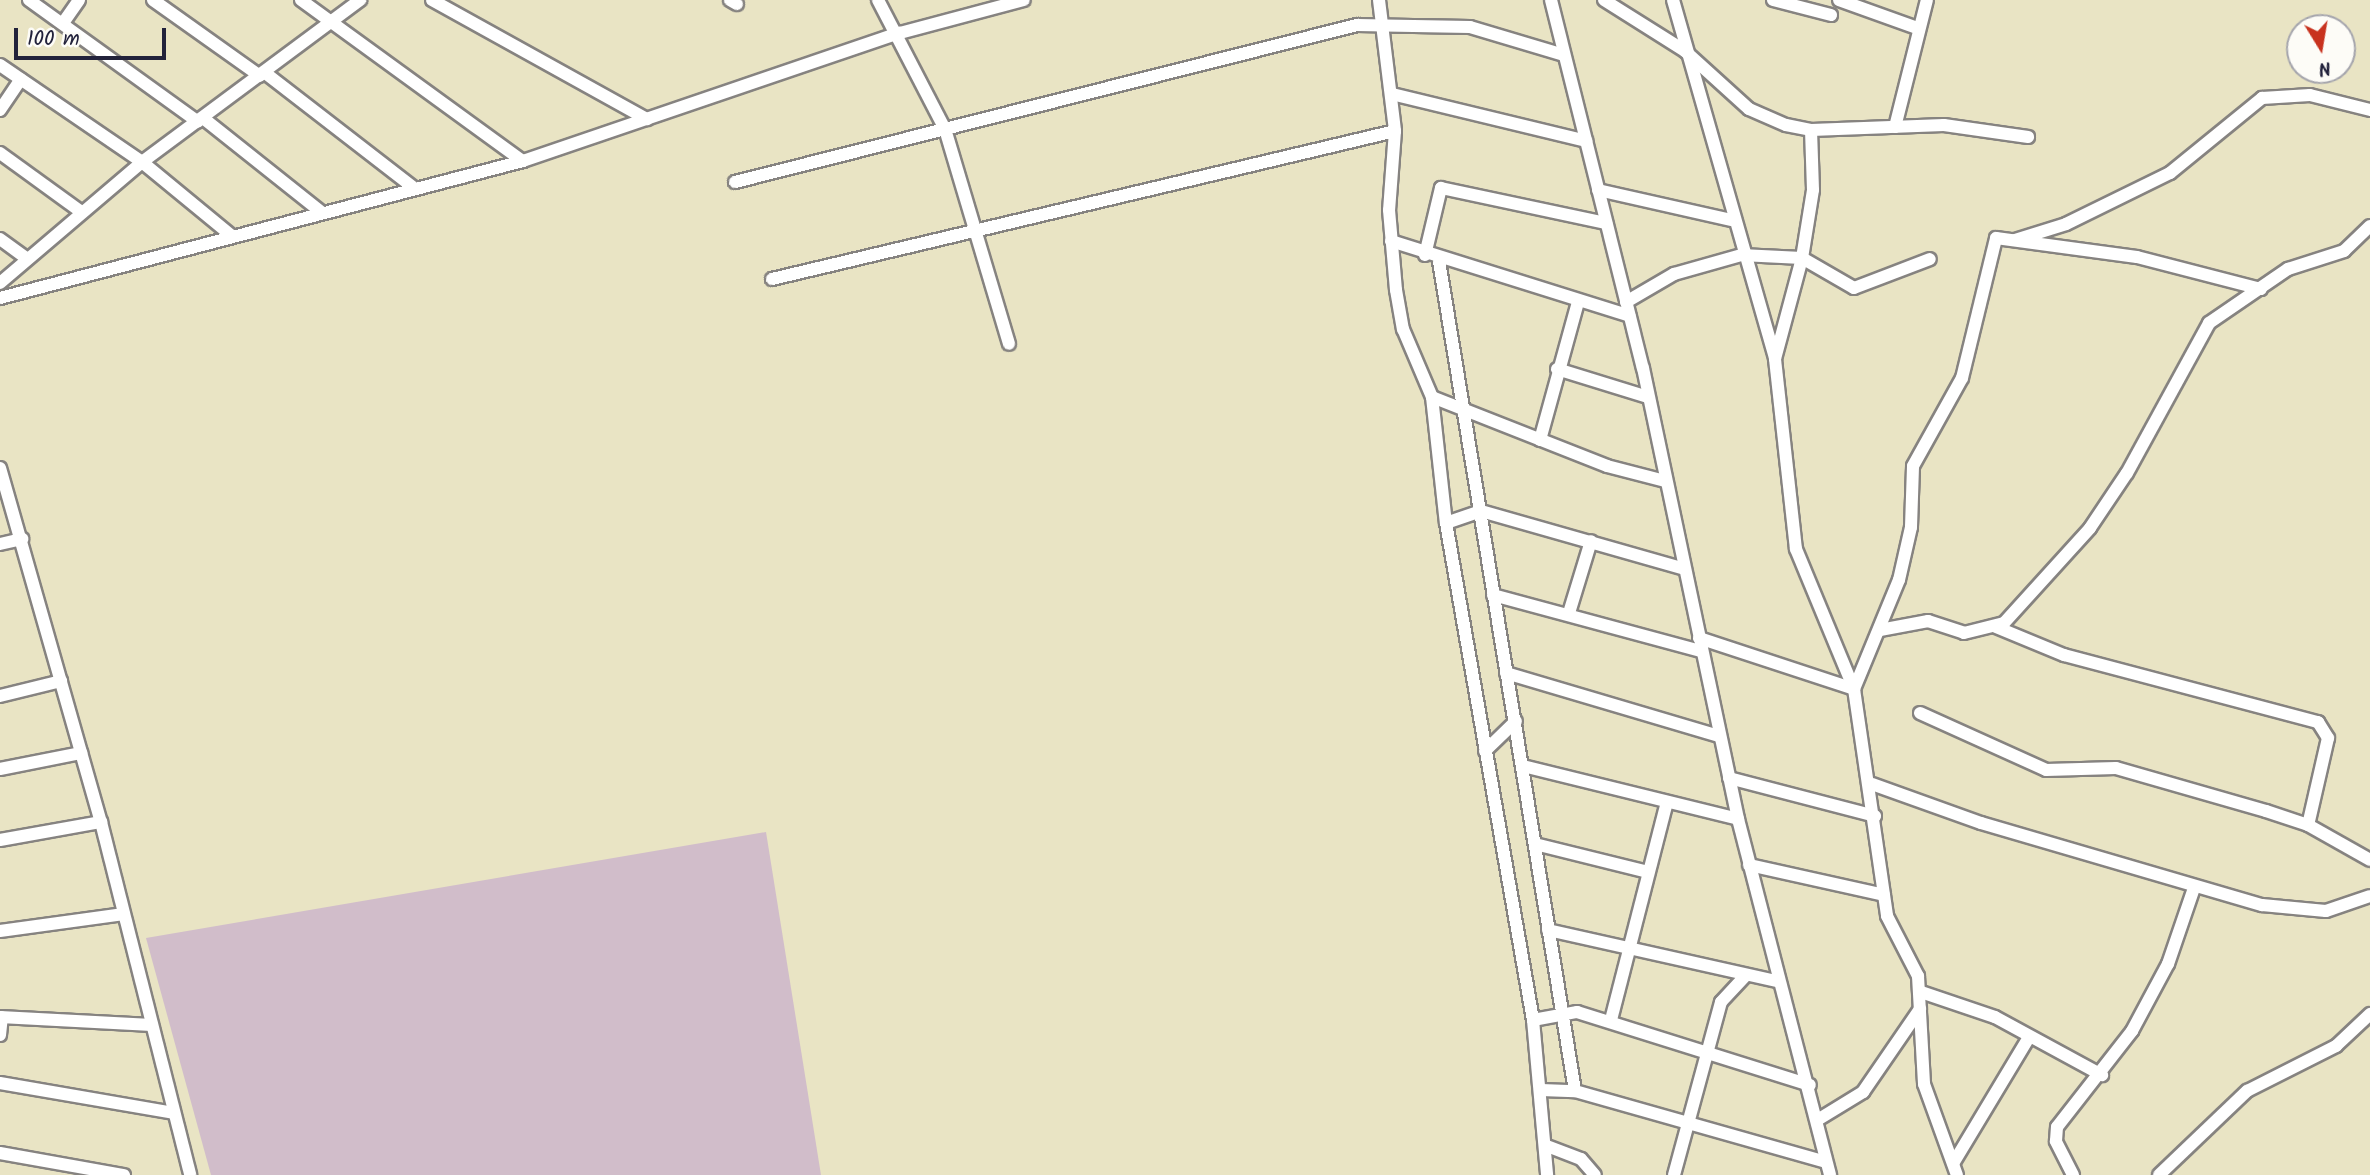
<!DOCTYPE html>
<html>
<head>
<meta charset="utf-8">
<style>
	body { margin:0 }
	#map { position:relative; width:2370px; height:1175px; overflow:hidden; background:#e9e4c4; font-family:Kalam,sans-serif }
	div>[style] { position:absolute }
	.industrial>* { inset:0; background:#d1bdca }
	.roads { filter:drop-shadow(2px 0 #868380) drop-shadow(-2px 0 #868380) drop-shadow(0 2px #868380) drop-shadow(0 -2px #868380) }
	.minor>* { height:12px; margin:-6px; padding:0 6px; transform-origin:6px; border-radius:6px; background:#fff }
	span { translate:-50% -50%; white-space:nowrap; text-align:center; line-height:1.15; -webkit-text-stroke:5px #fdfcf7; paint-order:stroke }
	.north { position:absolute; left:2286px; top:14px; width:70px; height:70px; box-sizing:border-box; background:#fdfcf7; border:2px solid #a5a5ac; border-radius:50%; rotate:169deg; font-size:19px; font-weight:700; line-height:28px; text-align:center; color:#22223b }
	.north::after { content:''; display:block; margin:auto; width:24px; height:32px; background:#c8321e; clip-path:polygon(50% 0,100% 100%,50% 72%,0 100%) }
	.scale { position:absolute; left:14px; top:28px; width:152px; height:32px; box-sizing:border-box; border:4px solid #22223b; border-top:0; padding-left:9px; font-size:21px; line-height:24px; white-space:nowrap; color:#22223b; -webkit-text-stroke:5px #fdfcf7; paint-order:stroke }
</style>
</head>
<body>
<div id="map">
	<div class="industrial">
		<div style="clip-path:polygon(766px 832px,821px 1175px,211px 1175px,146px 938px)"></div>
	</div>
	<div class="roads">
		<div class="minor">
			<div style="left:29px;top:0;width:208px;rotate:35.8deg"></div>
			<div style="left:153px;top:0;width:131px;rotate:35.4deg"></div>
			<div style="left:301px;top:0;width:274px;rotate:36deg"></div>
			<div style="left:432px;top:0;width:246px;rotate:29deg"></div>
			<div style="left:730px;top:0;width:8px;rotate:30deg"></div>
			<div style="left:878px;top:0;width:145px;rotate:62.6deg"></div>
			<div style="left:945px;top:129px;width:224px;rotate:73.4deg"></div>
			<div style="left:1379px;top:0;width:132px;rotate:83deg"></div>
			<div style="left:1395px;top:131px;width:79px;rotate:94.3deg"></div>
			<div style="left:1389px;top:210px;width:80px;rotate:85deg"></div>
			<div style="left:1396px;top:290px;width:40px;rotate:80deg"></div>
			<div style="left:1403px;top:329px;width:74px;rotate:66.9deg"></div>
			<div style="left:1432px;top:397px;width:127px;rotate:83.7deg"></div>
			<div style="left:1446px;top:523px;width:505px;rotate:80.07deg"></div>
			<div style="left:1533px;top:1020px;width:156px;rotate:84.8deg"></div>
			<div style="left:1551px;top:0;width:379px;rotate:76deg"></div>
			<div style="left:1643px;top:368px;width:461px;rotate:78.1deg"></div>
			<div style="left:1738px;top:819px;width:368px;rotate:75.5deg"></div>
			<div style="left:1604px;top:0;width:96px;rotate:32.2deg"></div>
			<div style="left:1685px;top:51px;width:86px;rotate:42.2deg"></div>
			<div style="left:1749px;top:109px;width:40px;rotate:23.4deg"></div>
			<div style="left:1786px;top:125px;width:25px;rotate:11deg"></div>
			<div style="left:1811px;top:130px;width:133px;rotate:-2.2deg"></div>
			<div style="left:1944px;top:125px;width:85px;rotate:8.1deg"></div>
			<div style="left:1673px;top:0;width:373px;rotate:74.1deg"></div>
			<div style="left:1775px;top:359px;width:191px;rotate:83.7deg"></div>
			<div style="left:1796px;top:549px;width:152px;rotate:67.5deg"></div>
			<div style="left:1854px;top:689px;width:229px;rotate:81.7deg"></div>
			<div style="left:1887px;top:916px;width:68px;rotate:62.7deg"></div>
			<div style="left:1918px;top:976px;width:108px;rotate:86.8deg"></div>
			<div style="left:1924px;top:1084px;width:97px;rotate:70.1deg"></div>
			<div style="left:1773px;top:0;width:60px;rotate:14.5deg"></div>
			<div style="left:1839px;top:0;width:83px;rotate:19.7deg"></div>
			<div style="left:63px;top:23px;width:28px;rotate:-55deg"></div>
			<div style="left:0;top:65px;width:172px;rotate:34.3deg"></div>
			<div style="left:142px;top:162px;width:117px;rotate:39.4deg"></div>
			<div style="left:264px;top:72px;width:188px;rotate:37.7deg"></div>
			<div style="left:1392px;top:94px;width:200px;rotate:13.6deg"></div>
			<div style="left:0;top:110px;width:37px;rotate:-56deg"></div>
			<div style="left:203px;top:118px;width:151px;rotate:38.5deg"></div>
			<div style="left:1895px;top:127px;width:131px;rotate:-75.9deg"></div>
			<div style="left:0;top:153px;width:99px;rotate:35.9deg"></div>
			<div style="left:735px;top:182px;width:642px;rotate:-14.17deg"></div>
			<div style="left:1357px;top:25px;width:113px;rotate:1deg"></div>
			<div style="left:1470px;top:27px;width:98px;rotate:16.6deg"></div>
			<div style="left:1598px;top:190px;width:136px;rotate:12.7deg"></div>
			<div style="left:0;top:239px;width:32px;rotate:36deg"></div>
			<div style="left:2015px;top:240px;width:53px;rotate:-17.4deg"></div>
			<div style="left:2066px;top:224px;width:116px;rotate:-26.1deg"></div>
			<div style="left:2170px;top:173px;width:119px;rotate:-39.2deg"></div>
			<div style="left:2262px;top:98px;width:48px;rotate:-3.6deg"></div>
			<div style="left:2310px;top:95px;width:62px;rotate:14deg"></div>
			<div style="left:1391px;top:241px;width:250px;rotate:17.4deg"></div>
			<div style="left:1425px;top:255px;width:69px;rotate:-76.6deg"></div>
			<div style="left:1441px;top:188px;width:169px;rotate:12deg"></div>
			<div style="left:1439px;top:261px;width:841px;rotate:80.69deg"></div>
			<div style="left:772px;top:279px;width:640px;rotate:-13.36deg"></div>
			<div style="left:0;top:283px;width:187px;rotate:-40.4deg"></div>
			<div style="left:142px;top:162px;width:272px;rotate:-36.6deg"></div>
			<div style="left:0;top:298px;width:541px;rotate:-14.68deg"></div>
			<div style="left:523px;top:161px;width:398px;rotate:-18.8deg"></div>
			<div style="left:900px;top:33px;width:128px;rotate:-14.9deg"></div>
			<div style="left:1626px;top:302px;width:56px;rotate:-30.3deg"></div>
			<div style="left:1674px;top:274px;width:70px;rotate:-15.8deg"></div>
			<div style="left:1741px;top:255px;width:61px;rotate:2.8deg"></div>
			<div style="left:1802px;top:258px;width:60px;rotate:30deg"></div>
			<div style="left:1854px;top:288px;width:81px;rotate:-20.9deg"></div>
			<div style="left:1775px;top:359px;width:105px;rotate:-75deg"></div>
			<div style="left:1802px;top:258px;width:69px;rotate:-80.8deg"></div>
			<div style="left:1813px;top:190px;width:60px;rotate:-91.9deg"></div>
			<div style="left:1557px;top:369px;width:95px;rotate:17.1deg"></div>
			<div style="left:1432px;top:397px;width:188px;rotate:21.5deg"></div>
			<div style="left:1607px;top:466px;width:60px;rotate:14.5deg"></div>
			<div style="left:1540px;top:440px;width:143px;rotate:-74.6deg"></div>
			<div style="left:0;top:468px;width:368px;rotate:74.1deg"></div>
			<div style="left:101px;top:822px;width:364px;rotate:75.8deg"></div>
			<div style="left:1446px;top:523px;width:37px;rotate:-19deg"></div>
			<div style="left:1481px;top:511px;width:212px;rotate:15.9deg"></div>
			<div style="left:0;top:544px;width:23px;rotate:-13deg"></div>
			<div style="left:1493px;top:595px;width:215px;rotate:15.1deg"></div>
			<div style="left:1569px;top:613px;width:75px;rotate:-73deg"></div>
			<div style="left:1996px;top:627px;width:74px;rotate:22.4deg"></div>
			<div style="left:2064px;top:655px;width:263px;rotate:14.8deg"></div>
			<div style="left:2318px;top:722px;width:19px;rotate:58deg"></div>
			<div style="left:2328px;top:738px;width:89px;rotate:102.9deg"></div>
			<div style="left:1880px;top:630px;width:49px;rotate:-10.6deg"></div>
			<div style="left:1928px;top:621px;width:38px;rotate:18deg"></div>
			<div style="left:1964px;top:633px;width:41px;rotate:-14deg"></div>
			<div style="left:2004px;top:623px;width:128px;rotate:-47.8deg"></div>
			<div style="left:2090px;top:528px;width:66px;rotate:-56.1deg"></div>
			<div style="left:2127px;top:473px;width:171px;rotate:-61.3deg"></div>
			<div style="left:2209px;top:323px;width:96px;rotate:-34.4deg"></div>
			<div style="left:2288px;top:269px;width:59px;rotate:-17.8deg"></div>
			<div style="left:2344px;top:251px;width:36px;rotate:-44deg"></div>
			<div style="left:1699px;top:638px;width:163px;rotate:18.2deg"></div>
			<div style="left:1854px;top:689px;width:118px;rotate:-67.6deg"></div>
			<div style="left:1899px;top:580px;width:54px;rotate:-77.2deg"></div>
			<div style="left:1911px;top:527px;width:61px;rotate:-88.1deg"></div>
			<div style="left:1913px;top:466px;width:101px;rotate:-60.9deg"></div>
			<div style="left:1962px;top:378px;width:144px;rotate:-76.3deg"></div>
			<div style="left:1996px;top:238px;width:142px;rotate:7.7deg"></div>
			<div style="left:2137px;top:257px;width:128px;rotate:14.5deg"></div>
			<div style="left:1506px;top:673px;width:222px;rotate:16.5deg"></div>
			<div style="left:0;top:696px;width:63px;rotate:-13.8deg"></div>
			<div style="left:1920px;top:713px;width:138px;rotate:24.3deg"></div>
			<div style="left:2046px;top:770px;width:70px;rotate:-1.6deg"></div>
			<div style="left:2116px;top:768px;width:156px;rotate:16deg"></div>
			<div style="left:2266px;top:811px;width:44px;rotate:18.4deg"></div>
			<div style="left:2308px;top:825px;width:71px;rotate:29.4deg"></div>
			<div style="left:1485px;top:751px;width:43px;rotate:-44.1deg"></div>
			<div style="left:1523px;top:766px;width:221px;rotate:13.8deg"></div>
			<div style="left:0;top:769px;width:83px;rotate:-11.2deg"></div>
			<div style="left:1729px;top:778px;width:151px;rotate:14.6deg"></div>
			<div style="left:1872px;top:784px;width:116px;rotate:19.7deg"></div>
			<div style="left:1981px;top:823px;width:293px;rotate:16.3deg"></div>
			<div style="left:2262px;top:905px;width:64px;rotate:5.4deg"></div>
			<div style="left:2326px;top:911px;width:46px;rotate:-18.8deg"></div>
			<div style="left:0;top:840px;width:103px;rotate:-10.1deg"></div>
			<div style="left:1535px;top:844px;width:116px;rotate:13.9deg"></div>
			<div style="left:1749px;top:865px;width:138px;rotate:12.5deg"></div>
			<div style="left:1548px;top:930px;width:235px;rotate:12.6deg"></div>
			<div style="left:0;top:931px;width:125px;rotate:-7.8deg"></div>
			<div style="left:1921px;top:992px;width:78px;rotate:18.7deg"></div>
			<div style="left:1995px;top:1017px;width:122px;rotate:28.5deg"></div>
			<div style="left:0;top:1017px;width:152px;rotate:3deg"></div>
			<div style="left:1533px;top:1020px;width:45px;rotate:-10.3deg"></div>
			<div style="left:1577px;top:1012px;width:244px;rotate:17.4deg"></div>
			<div style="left:1611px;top:1020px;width:225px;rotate:-75.6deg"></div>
			<div style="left:0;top:1035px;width:18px;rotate:-84deg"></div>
			<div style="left:0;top:1083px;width:176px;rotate:9.8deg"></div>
			<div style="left:1541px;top:1090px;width:34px;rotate:2deg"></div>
			<div style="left:1575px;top:1091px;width:261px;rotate:15.8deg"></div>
			<div style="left:1819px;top:1119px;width:52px;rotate:-31.5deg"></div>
			<div style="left:1863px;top:1092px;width:101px;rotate:-55.5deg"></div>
			<div style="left:1547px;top:1146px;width:36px;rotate:21deg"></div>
			<div style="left:1581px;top:1159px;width:21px;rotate:49deg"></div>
			<div style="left:0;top:1153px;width:126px;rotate:10.1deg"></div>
			<div style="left:1954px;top:1162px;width:144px;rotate:-59deg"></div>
			<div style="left:1674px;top:1175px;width:179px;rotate:-74.8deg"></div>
			<div style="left:1721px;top:1002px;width:35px;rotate:-47deg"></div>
			<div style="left:2073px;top:1175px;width:38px;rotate:-117deg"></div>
			<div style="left:2056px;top:1141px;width:14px;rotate:-86deg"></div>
			<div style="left:2057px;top:1127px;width:122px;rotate:-52deg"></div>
			<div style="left:2132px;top:1031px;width:76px;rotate:-61.8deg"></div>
			<div style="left:2168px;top:964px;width:80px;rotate:-71.1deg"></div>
			<div style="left:2159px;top:1175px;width:122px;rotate:-43.7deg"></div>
			<div style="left:2247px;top:1091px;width:100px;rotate:-26.8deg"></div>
			<div style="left:2336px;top:1046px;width:47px;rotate:-43.3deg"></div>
		</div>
	</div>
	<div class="north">N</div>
	<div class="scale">100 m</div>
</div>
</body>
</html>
